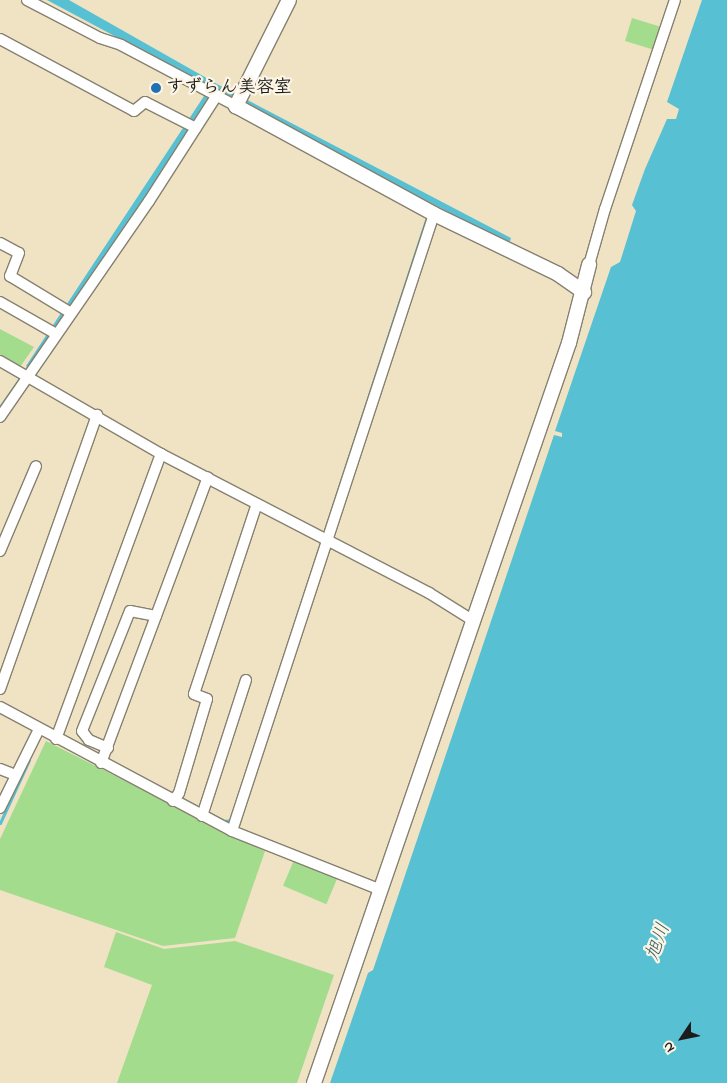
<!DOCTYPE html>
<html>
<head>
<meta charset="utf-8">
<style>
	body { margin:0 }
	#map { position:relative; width:727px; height:1083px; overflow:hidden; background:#efe3c4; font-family:"Indie Flower","Klee One",sans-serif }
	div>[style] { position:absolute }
	.green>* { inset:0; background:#a4dc8e; transform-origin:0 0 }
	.water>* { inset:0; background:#57c0d3 }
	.stream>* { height:3px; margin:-1.5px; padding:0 1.5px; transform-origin:1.5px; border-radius:1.5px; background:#57c0d3 }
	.roads { filter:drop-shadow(1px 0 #868070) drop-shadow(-1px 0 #868070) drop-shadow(0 1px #868070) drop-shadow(0 -1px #868070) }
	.street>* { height:10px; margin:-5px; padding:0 5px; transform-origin:5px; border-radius:5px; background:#fff }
	.secondary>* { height:14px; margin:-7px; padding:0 7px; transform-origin:7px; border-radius:7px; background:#fff }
	.dots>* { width:14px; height:14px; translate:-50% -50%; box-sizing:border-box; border:2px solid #fcf5e5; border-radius:50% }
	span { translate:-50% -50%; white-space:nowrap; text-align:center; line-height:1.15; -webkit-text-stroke:4.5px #fcf5e5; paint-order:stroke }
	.poi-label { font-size:18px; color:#1c1c1c; font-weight:700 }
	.left { translate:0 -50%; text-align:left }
	.water-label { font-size:19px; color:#345e65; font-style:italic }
	.north { position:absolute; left:657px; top:1013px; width:50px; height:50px; -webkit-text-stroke:4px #fcf5e5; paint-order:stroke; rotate:236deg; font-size:14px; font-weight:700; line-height:20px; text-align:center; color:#1c1c1c }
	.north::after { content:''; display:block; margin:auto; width:18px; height:22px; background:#1c1c1c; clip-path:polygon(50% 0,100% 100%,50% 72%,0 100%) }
</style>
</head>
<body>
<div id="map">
	<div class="green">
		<div style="left:632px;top:18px;width:30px;height:24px;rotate:17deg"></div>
		<div style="clip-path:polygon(0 329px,34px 347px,20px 367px,0 356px)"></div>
		<div style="clip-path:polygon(46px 741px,265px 851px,235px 938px,163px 946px,0 890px,0 839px)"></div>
		<div style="left:294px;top:860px;width:47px;height:28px;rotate:23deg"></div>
		<div style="clip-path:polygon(116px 932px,164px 949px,235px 941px,334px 975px,297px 1083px,117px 1083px,152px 985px,104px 967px)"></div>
	</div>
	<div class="water">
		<div style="clip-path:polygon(47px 0,69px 0,217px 84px,511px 238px,509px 244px,214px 89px,187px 134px,29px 368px,26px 366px,210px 87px)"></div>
		<div style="clip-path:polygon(702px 0,727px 0,727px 1083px,330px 1083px,368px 973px,373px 970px,554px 435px,562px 437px,562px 433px,555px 431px,611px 267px,620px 262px,636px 211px,632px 205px,645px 169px,667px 119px,676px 119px,679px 109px,667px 102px)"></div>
	</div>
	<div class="stream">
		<div style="left:0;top:407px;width:52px;rotate:-55.1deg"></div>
		<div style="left:269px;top:702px;width:507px;rotate:-71.96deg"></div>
		<div style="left:181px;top:798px;width:49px;rotate:28.1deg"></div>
		<div style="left:224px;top:821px;width:8px;rotate:-7deg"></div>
		<div style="left:0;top:823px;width:69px;rotate:-65.3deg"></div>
	</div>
	<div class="roads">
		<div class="street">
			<div style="left:27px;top:0;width:82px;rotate:27.5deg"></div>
			<div style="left:100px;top:38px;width:22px;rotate:18deg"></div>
			<div style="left:121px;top:45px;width:130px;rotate:27.9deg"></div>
			<div style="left:0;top:39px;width:152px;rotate:28.2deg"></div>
			<div style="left:134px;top:111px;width:14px;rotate:-39deg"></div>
			<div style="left:145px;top:102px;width:57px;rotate:27deg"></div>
			<div style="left:0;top:243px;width:21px;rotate:28deg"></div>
			<div style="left:19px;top:253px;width:25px;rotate:111deg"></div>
			<div style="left:10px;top:276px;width:71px;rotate:31.2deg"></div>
			<div style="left:589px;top:265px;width:58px;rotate:-74.1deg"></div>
			<div style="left:605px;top:209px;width:220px;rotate:-71.5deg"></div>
			<div style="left:0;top:302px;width:64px;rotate:29.7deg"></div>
			<div style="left:0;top:361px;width:186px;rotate:30deg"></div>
			<div style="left:161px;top:454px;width:302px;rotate:27.4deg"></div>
			<div style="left:429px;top:593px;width:53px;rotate:31.9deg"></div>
			<div style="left:0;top:417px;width:262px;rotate:-55.4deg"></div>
			<div style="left:149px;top:201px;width:126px;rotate:-57.3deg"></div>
			<div style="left:0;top:551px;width:92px;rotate:-67deg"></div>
			<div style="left:0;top:689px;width:291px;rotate:-70.5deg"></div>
			<div style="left:0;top:707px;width:263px;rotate:28.1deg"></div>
			<div style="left:232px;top:831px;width:160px;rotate:21.6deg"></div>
			<div style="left:56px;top:739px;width:304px;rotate:-69.8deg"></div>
			<div style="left:108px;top:748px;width:21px;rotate:-157deg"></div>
			<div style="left:89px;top:740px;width:11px;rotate:-128deg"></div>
			<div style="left:82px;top:731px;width:129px;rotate:-68.2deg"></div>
			<div style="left:130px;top:611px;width:26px;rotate:11deg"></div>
			<div style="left:156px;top:616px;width:148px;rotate:-69.5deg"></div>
			<div style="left:101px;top:763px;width:157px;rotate:-69.5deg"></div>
			<div style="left:0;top:769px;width:17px;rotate:21deg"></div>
			<div style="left:173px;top:801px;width:10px;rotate:-53deg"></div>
			<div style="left:179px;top:793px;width:98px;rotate:-73.4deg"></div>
			<div style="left:207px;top:699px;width:14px;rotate:-159deg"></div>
			<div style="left:194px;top:694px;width:200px;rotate:-71.7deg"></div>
			<div style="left:0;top:808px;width:88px;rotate:-63.7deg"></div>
			<div style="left:202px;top:816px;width:143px;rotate:-72.1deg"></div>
			<div style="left:232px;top:831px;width:649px;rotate:-71.87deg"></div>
		</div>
		<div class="secondary">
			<div style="left:289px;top:0;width:119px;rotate:116.6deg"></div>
			<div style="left:236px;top:106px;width:226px;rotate:28.6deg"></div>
			<div style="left:434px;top:214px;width:138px;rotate:25.8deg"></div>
			<div style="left:558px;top:274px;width:32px;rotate:35deg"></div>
			<div style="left:314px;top:1083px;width:783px;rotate:-70.99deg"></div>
			<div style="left:569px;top:343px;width:81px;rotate:-75.6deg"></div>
		</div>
	</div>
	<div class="dots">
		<div style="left:156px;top:88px;background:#1f6fb2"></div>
	</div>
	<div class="poi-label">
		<span class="left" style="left:166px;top:88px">すずらん美容室</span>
	</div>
	<div class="water-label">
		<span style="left:659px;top:942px;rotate:-70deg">旭川</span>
	</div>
	<div class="north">N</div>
</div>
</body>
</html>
